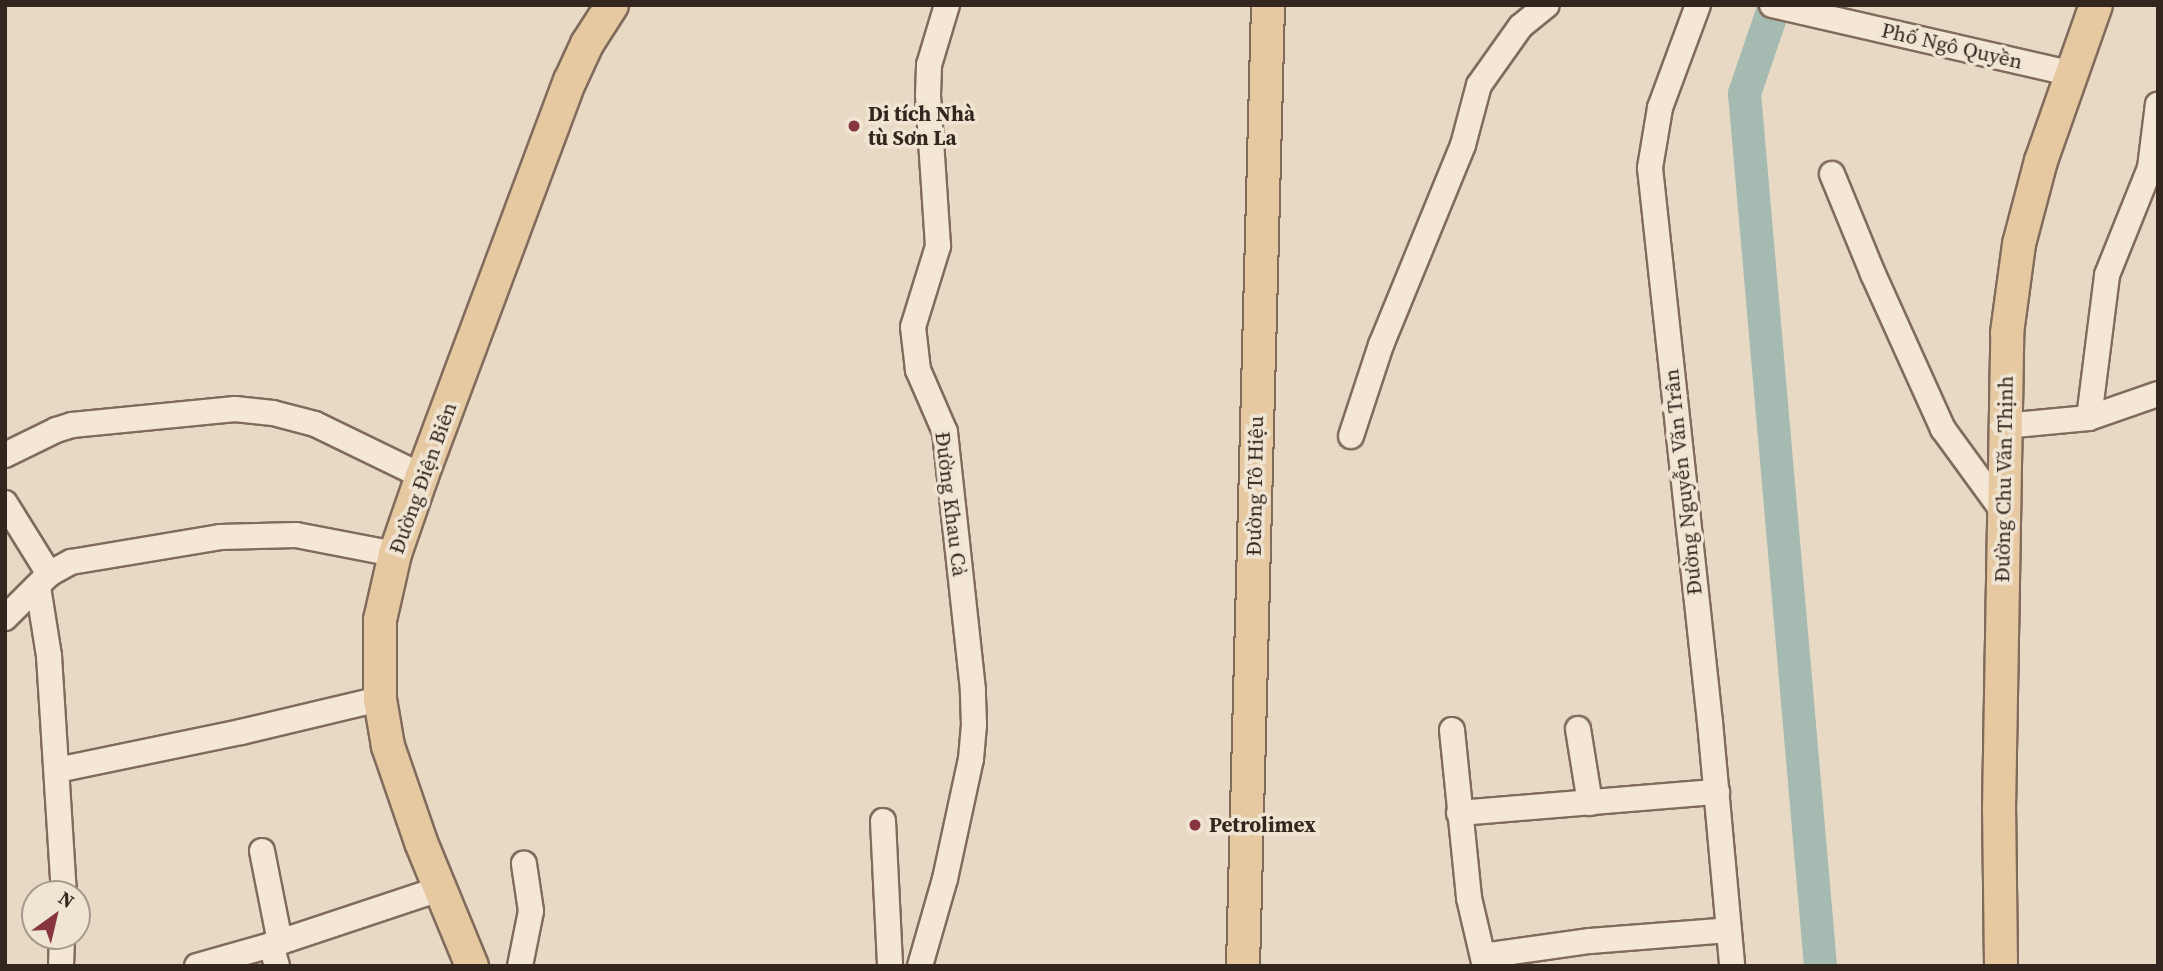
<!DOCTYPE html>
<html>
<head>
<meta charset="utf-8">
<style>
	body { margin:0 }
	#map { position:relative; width:2163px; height:971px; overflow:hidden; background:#e8d9c4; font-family:"Source Serif 4",serif }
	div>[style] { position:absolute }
	.river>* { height:33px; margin:-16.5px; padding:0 16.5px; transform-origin:16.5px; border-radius:16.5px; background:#a5bbb2 }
	.roads { filter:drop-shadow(2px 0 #806b5d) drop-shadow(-2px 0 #806b5d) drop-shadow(0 2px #806b5d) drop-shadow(0 -2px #806b5d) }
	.minor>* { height:24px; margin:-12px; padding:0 12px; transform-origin:12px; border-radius:12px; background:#f4e7d6 }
	.major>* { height:32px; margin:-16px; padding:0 16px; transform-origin:16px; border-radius:16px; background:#e6c8a1 }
	.dots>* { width:19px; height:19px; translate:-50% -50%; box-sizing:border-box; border:4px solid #f0e4d3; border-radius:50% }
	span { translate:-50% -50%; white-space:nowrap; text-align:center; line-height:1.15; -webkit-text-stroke:7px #f0e4d3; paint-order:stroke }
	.street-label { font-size:21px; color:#32261f }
	.poi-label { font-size:21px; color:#32261f; font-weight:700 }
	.left { translate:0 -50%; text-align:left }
	.frame { position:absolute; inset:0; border:7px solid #32261f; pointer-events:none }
	.north { position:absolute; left:21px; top:880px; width:70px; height:70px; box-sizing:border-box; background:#f0e4d3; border:2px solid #a4988b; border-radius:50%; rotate:34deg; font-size:19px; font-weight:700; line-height:28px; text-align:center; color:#32261f }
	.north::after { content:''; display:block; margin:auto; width:24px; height:32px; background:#873540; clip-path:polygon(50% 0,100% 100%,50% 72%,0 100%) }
</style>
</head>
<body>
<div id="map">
	<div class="river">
		<div style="left:1774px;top:5px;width:93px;rotate:108.8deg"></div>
		<div style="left:1744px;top:93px;width:876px;rotate:85.02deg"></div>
	</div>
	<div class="roads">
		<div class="minor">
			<div style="left:1698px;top:5px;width:110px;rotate:110.3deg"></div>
			<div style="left:1660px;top:108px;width:61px;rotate:99.5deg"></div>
			<div style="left:1650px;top:168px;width:557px;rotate:83.82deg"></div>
			<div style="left:1710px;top:722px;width:245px;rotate:84.8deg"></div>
			<div style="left:1772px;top:5px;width:306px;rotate:12.9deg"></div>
			<div style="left:1832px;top:174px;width:108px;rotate:67.7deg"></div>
			<div style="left:1873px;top:274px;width:170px;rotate:65.7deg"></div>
			<div style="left:1943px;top:429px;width:100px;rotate:53.9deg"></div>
			<div style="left:2089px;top:418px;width:144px;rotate:-82.8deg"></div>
			<div style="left:2107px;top:275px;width:115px;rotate:-68.1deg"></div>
			<div style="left:2150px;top:168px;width:64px;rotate:-82.9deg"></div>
			<div style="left:2004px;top:426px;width:85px;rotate:-5.4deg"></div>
			<div style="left:2089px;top:418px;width:73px;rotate:-19.2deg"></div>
			<div style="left:1351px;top:436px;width:96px;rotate:-71.8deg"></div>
			<div style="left:1381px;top:345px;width:216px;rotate:-67.7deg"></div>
			<div style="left:1463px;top:145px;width:62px;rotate:-75.1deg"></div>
			<div style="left:1479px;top:85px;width:72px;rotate:-54.6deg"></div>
			<div style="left:1521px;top:26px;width:33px;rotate:-39deg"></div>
			<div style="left:5px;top:455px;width:57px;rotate:-26.1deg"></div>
			<div style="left:56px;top:430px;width:17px;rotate:-17deg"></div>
			<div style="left:72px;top:425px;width:164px;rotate:-5.6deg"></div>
			<div style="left:235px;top:409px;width:38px;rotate:6deg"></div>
			<div style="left:273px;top:413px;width:43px;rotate:14.7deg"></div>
			<div style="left:315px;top:424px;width:119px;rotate:25.9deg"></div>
			<div style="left:5px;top:503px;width:84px;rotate:58.2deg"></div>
			<div style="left:38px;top:587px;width:70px;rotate:80.9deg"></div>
			<div style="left:49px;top:656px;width:238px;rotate:86.4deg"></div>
			<div style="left:5px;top:618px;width:62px;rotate:-45deg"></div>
			<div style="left:49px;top:574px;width:25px;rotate:-29deg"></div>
			<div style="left:71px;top:562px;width:151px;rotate:-9.5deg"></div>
			<div style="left:220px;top:537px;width:76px;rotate:-1.5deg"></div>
			<div style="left:296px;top:535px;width:101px;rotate:10.9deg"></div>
			<div style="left:1578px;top:729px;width:75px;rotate:80.8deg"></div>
			<div style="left:1452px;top:730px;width:169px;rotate:84.2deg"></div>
			<div style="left:1469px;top:898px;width:70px;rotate:76.8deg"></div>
			<div style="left:57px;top:770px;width:188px;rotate:-11.7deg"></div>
			<div style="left:241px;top:732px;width:143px;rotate:-13.4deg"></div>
			<div style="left:1459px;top:813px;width:259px;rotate:-4.7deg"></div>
			<div style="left:883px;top:821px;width:145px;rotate:87.2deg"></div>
			<div style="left:262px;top:851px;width:93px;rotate:78.8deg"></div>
			<div style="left:271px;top:945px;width:22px;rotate:74deg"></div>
			<div style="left:1483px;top:956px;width:108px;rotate:-8deg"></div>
			<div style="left:1590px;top:941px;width:139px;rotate:-4.5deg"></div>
			<div style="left:61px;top:966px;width:30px;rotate:-88deg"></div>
			<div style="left:197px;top:966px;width:77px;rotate:-15.8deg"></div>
			<div style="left:271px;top:945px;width:177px;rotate:-18.4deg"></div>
			<div style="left:520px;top:966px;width:56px;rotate:-78.7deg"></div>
			<div style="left:531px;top:911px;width:48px;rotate:-98.5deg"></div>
			<div style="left:920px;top:966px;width:91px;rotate:-74deg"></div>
			<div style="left:945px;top:879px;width:123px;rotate:-77.8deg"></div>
			<div style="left:971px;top:759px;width:34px;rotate:-85deg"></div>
			<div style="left:974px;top:725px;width:35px;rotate:-92deg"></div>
			<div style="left:973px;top:690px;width:260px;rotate:-96.2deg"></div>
			<div style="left:945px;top:432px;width:68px;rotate:-113.5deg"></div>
			<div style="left:918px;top:370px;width:43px;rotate:-96.6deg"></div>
			<div style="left:913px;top:327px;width:85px;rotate:-72.8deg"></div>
			<div style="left:938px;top:246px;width:151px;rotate:-93.8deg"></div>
			<div style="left:928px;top:95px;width:30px;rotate:-88deg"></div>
			<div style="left:929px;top:65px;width:63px;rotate:-73.3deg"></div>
		</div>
		<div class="major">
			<div style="left:472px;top:966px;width:134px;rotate:-112.4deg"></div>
			<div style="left:421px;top:842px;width:102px;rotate:-109deg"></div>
			<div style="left:388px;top:746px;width:48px;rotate:-99.7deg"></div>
			<div style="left:380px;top:699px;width:79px;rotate:-90deg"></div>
			<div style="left:380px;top:620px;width:68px;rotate:-77.2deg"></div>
			<div style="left:395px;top:554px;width:83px;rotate:-70.9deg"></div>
			<div style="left:422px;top:476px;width:422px;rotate:-69.5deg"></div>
			<div style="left:570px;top:81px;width:41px;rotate:-65.3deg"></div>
			<div style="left:587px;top:44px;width:46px;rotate:-57.3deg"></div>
			<div style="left:1243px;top:966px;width:961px;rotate:-88.51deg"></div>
			<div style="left:2001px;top:966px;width:156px;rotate:-90.7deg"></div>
			<div style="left:1999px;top:810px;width:477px;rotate:-89deg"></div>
			<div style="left:2007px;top:333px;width:90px;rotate:-82.3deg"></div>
			<div style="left:2019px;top:244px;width:86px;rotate:-75.2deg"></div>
			<div style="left:2041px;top:161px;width:165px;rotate:-70.6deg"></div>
		</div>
	</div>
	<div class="dots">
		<div style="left:854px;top:126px;background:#873540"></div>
		<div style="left:1195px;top:825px;background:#873540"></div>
	</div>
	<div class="street-label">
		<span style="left:1952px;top:46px;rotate:13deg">Phố Ngô Quyền</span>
		<span style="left:423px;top:478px;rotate:-70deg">Đường Điện Biên</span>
		<span style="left:2004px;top:479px;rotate:-89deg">Đường Chu Văn Thịnh</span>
		<span style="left:1683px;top:482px;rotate:-96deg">Đường Nguyễn Văn Trân</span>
		<span style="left:1255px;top:486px;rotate:-89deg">Đường Tô Hiệu</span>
		<span style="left:951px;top:504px;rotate:83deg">Đường Khau Cả</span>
	</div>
	<div class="poi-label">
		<span class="left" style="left:868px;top:126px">Di tích Nhà<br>tù Sơn La</span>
		<span class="left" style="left:1209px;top:825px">Petrolimex</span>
	</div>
	<div class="frame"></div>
	<div class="north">N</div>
</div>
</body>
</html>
